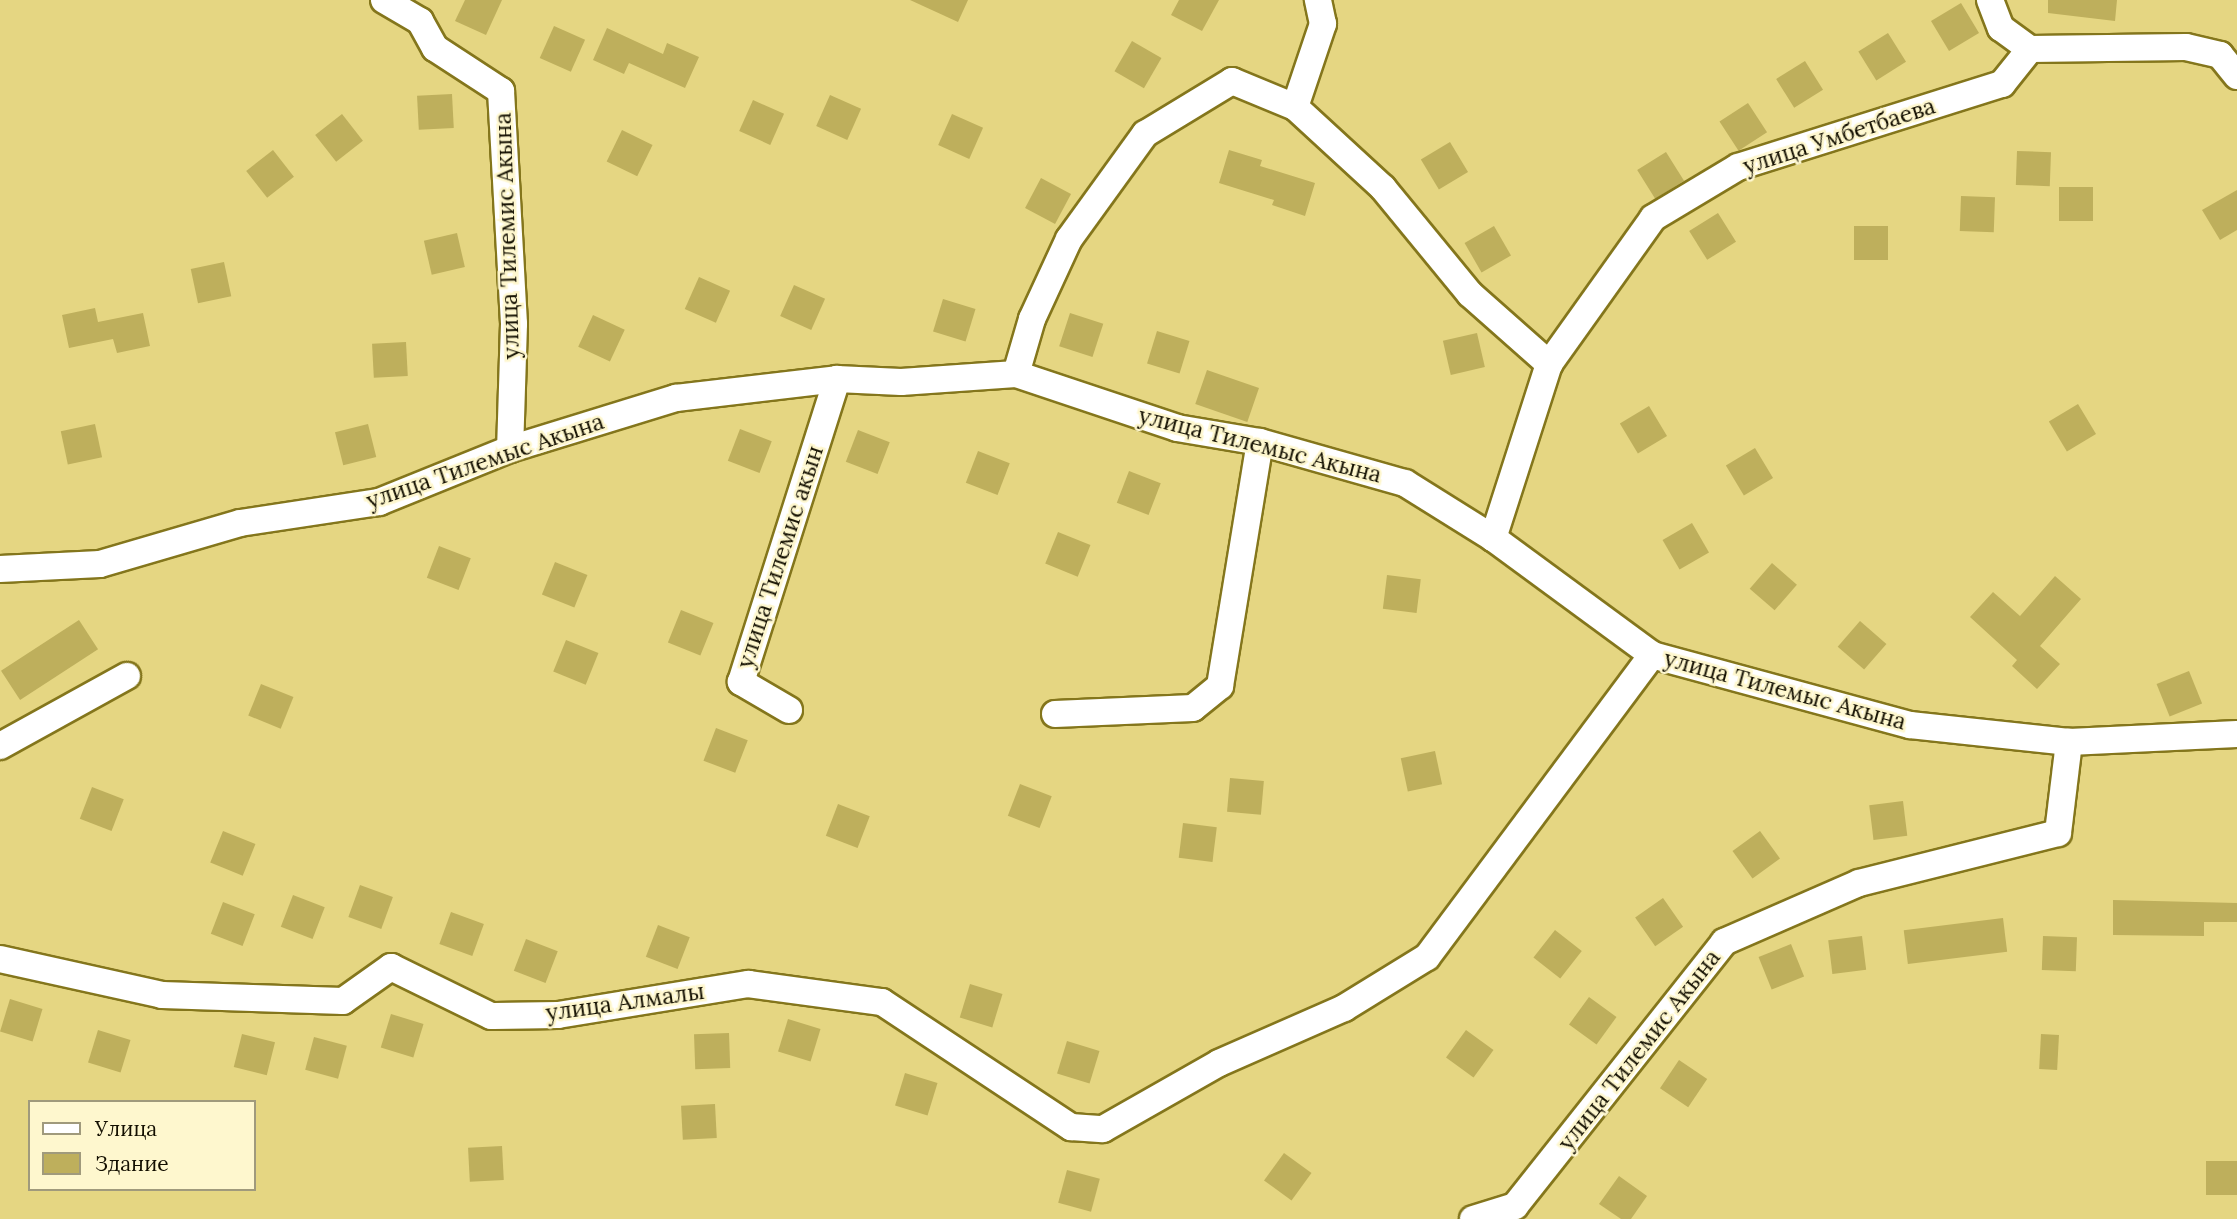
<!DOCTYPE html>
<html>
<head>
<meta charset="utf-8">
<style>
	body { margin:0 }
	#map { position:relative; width:2237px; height:1219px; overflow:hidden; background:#e5d682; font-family:Lora,serif }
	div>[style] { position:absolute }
	.building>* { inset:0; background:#beaf5c; transform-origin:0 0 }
	.roads { filter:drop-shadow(2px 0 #84761c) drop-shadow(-2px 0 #84761c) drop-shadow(0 2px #84761c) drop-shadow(0 -2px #84761c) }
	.minor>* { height:26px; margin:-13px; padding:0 13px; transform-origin:13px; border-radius:13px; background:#fff }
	span { translate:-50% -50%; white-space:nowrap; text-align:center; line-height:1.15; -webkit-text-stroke:5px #fef7ce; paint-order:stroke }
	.street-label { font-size:23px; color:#130f00 }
	.legend { position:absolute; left:28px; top:1100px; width:228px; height:91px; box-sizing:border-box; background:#fef7ce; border:2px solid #a09a7c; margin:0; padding:9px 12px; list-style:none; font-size:21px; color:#130f00 }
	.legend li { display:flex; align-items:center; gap:14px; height:35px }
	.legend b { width:35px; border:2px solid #a09a7c }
</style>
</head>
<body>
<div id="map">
	<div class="building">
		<div style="clip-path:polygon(465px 0,502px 0,486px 35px,455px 21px)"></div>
		<div style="clip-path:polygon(910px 0,968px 0,958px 22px)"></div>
		<div style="clip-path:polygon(1179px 0,1219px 0,1202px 31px,1171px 15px)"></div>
		<div style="clip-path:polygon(2048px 0,2117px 0,2115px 21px,2048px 13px)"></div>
		<div style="left:1961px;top:3px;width:35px;height:35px;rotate:59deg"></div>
		<div style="left:554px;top:26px;width:34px;height:35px;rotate:24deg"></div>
		<div style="clip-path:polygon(607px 28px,663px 54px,667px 43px,699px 57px,685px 88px,629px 63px,624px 74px,593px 60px)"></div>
		<div style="left:1888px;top:33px;width:34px;height:35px;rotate:58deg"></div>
		<div style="left:1132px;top:41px;width:34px;height:35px;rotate:30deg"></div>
		<div style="left:1805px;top:61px;width:34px;height:34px;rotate:58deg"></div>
		<div style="left:452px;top:94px;width:34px;height:35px;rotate:87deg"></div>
		<div style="left:830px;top:95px;width:34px;height:34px;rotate:24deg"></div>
		<div style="left:753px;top:100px;width:34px;height:34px;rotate:24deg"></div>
		<div style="left:1748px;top:103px;width:35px;height:34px;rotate:57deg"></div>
		<div style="left:342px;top:114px;width:34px;height:34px;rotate:52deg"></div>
		<div style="left:952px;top:114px;width:34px;height:34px;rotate:24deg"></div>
		<div style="left:622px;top:130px;width:34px;height:35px;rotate:26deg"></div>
		<div style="left:1450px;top:142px;width:35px;height:34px;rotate:59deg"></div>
		<div style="left:273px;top:150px;width:34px;height:34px;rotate:52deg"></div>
		<div style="clip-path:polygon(1229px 150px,1262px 160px,1260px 166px,1315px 183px,1305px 216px,1272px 205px,1274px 200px,1219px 183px)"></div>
		<div style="left:2017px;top:151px;width:34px;height:34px;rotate:2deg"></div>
		<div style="left:1666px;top:152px;width:34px;height:34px;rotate:58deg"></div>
		<div style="left:1041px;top:178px;width:34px;height:34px;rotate:28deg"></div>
		<div style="left:2059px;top:187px;width:34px;height:34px"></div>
		<div style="clip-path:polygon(2237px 190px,2237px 230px,2220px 240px,2202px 210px)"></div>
		<div style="left:1961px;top:196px;width:34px;height:35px;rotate:2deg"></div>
		<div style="left:1718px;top:213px;width:34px;height:34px;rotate:58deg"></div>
		<div style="left:1494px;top:226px;width:34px;height:34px;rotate:60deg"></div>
		<div style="left:1854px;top:226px;width:34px;height:34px"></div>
		<div style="left:457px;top:233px;width:35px;height:34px;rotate:77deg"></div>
		<div style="left:224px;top:262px;width:35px;height:34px;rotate:78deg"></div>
		<div style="left:699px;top:277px;width:34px;height:35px;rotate:24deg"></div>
		<div style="left:794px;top:285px;width:34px;height:34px;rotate:24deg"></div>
		<div style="left:943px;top:299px;width:34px;height:34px;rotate:17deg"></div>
		<div style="clip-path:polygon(95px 308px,98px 322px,143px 313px,150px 346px,117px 353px,113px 339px,69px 348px,62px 315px)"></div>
		<div style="left:1070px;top:313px;width:35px;height:35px;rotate:18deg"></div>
		<div style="left:593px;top:315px;width:35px;height:35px;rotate:25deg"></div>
		<div style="left:1157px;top:331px;width:34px;height:34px;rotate:17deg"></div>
		<div style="left:1477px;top:333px;width:35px;height:35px;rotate:77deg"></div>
		<div style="left:406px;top:342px;width:34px;height:34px;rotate:87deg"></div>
		<div style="left:1207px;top:370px;width:55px;height:36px;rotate:19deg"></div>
		<div style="left:2078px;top:404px;width:35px;height:34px;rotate:59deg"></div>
		<div style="left:1649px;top:406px;width:35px;height:34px;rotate:59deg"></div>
		<div style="left:95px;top:424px;width:34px;height:35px;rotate:78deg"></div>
		<div style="left:368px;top:424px;width:34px;height:34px;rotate:76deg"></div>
		<div style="left:740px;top:429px;width:34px;height:34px;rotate:21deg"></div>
		<div style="left:858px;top:430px;width:34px;height:34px;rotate:21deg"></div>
		<div style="left:1755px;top:448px;width:35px;height:34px;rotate:59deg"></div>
		<div style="left:978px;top:451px;width:34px;height:34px;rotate:21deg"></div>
		<div style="left:1129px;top:471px;width:34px;height:34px;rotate:21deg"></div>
		<div style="left:1692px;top:523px;width:34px;height:34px;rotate:60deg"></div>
		<div style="left:1058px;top:532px;width:35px;height:34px;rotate:22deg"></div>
		<div style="left:439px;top:546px;width:34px;height:34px;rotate:21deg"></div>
		<div style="left:555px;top:562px;width:35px;height:35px;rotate:22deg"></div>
		<div style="left:1772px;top:563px;width:33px;height:34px;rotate:41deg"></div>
		<div style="left:1387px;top:575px;width:34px;height:34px;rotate:7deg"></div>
		<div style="clip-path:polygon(2055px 576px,2081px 599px,2040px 646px,2060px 664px,2037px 689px,2012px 666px,2017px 660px,1970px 617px,1993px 592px,2020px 616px)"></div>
		<div style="left:681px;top:610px;width:35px;height:35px;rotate:22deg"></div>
		<div style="left:79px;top:620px;width:35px;height:93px;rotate:57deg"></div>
		<div style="left:1860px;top:621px;width:35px;height:34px;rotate:41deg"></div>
		<div style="left:566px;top:640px;width:35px;height:34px;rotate:22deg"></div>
		<div style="left:2189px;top:671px;width:35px;height:35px;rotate:68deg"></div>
		<div style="left:261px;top:684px;width:35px;height:34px;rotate:22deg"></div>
		<div style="left:716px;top:728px;width:34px;height:35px;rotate:21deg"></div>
		<div style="left:1435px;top:751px;width:34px;height:35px;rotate:78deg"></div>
		<div style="left:1230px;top:778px;width:34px;height:34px;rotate:5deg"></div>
		<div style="left:1020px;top:784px;width:34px;height:34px;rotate:21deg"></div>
		<div style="left:92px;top:787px;width:34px;height:34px;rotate:21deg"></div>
		<div style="left:1903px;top:801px;width:35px;height:34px;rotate:83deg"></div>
		<div style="left:838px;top:804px;width:34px;height:34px;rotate:21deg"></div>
		<div style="left:1183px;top:823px;width:34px;height:35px;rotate:7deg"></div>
		<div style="left:223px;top:831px;width:35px;height:34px;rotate:22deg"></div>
		<div style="left:1760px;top:831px;width:34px;height:34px;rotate:54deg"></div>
		<div style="left:360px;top:885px;width:35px;height:34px;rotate:20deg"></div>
		<div style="left:293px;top:895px;width:34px;height:34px;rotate:21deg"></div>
		<div style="left:1663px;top:898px;width:35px;height:34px;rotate:55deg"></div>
		<div style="clip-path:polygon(2113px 900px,2237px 903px,2237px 922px,2204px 922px,2204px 936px,2113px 935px)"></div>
		<div style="left:223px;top:902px;width:34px;height:34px;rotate:21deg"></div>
		<div style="left:451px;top:912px;width:35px;height:34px;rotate:20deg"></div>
		<div style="left:2003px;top:918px;width:34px;height:100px;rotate:83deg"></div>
		<div style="left:658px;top:925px;width:34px;height:34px;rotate:21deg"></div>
		<div style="left:1555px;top:930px;width:34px;height:35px;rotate:38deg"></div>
		<div style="left:1862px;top:936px;width:34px;height:34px;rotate:83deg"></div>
		<div style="left:2043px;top:936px;width:34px;height:34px;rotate:2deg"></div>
		<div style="left:526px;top:939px;width:34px;height:34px;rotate:21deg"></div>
		<div style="left:1791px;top:944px;width:35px;height:35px;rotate:68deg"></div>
		<div style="left:970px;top:984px;width:34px;height:35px;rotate:17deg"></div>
		<div style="left:1589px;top:997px;width:34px;height:34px;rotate:36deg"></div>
		<div style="left:10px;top:999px;width:34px;height:34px;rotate:17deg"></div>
		<div style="left:391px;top:1014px;width:34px;height:35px;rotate:17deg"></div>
		<div style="left:788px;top:1019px;width:34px;height:34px;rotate:17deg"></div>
		<div style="left:98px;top:1030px;width:34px;height:34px;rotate:17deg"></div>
		<div style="left:1466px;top:1030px;width:34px;height:34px;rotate:36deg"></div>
		<div style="left:729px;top:1033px;width:35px;height:35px;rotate:88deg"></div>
		<div style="left:242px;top:1034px;width:34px;height:34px;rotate:14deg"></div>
		<div style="left:2041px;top:1034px;width:18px;height:35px;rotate:3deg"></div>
		<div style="left:314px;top:1037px;width:34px;height:34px;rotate:15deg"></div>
		<div style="left:1067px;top:1041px;width:34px;height:34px;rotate:17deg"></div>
		<div style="left:1679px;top:1060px;width:34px;height:34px;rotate:34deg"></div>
		<div style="left:905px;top:1073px;width:34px;height:34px;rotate:17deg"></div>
		<div style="left:715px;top:1104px;width:34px;height:34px;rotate:87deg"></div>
		<div style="left:502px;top:1146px;width:34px;height:34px;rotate:87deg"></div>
		<div style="left:1284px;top:1153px;width:34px;height:34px;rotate:36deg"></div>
		<div style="left:2237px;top:1161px;width:34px;height:31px;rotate:90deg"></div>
		<div style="left:1067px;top:1170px;width:34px;height:34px;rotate:15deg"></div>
		<div style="clip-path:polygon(1619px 1176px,1647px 1196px,1631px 1219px,1621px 1219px,1599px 1204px)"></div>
	</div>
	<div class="roads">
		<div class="minor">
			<div style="left:384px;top:0;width:42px;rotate:30.3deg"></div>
			<div style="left:420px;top:21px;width:31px;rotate:61deg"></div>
			<div style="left:435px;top:48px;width:79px;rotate:33.1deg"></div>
			<div style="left:501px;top:91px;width:233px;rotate:86.8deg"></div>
			<div style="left:514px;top:324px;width:125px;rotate:91.8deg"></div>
			<div style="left:1990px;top:0;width:30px;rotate:69deg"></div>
			<div style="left:2001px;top:28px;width:36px;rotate:36deg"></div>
			<div style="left:1295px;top:107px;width:88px;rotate:-71.4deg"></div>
			<div style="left:1323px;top:24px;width:25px;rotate:-102deg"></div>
			<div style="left:1549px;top:364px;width:179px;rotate:-54.5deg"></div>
			<div style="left:1653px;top:218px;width:99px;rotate:-31deg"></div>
			<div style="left:1738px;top:167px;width:277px;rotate:-17.5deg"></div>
			<div style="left:2002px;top:84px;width:45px;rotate:-51.3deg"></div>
			<div style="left:2030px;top:49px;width:156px;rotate:-0.7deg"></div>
			<div style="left:2186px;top:47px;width:35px;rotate:13deg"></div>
			<div style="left:2220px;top:55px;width:27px;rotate:51deg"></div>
			<div style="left:1016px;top:374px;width:57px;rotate:-73.8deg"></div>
			<div style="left:1032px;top:319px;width:88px;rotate:-65.2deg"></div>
			<div style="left:1069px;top:239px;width:130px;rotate:-54.1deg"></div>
			<div style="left:1145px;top:134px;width:102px;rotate:-31.3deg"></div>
			<div style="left:1232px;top:81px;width:68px;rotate:22.4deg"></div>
			<div style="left:1295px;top:107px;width:120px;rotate:42.6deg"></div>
			<div style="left:1383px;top:188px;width:137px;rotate:50.6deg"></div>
			<div style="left:1470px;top:294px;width:106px;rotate:41.5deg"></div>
			<div style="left:1549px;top:364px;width:183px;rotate:107.8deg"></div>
			<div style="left:0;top:569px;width:100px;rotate:-2.9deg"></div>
			<div style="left:100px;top:564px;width:146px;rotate:-16.3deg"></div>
			<div style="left:240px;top:523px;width:141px;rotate:-8.6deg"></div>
			<div style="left:379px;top:502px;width:141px;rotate:-22deg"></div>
			<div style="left:510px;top:449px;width:174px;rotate:-17.1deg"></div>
			<div style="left:676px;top:398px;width:162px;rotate:-6.7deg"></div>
			<div style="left:837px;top:379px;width:64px;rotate:2.7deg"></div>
			<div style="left:901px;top:382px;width:115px;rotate:-4deg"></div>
			<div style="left:1016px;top:374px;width:170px;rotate:18.5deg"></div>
			<div style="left:1177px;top:428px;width:84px;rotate:9.6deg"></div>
			<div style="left:1260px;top:442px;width:151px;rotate:15.8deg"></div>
			<div style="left:1405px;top:483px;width:104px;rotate:32deg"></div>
			<div style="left:1493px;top:538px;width:197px;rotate:36.3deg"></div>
			<div style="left:1652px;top:655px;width:267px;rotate:15.2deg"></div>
			<div style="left:1910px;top:725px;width:160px;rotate:6.1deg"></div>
			<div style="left:2069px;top:742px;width:168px;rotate:-2.7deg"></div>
			<div style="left:789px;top:710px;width:56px;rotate:-149.7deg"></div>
			<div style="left:741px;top:682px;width:318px;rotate:-72.4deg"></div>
			<div style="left:1055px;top:714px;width:138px;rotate:-2.5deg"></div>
			<div style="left:1193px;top:708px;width:35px;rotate:-39deg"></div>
			<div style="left:1220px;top:686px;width:247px;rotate:-80.7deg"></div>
			<div style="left:0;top:746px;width:145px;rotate:-28.9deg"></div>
			<div style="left:0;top:959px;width:166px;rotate:12.5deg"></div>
			<div style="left:162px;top:995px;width:181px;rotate:1.9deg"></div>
			<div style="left:343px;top:1001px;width:59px;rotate:-35.3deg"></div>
			<div style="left:391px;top:967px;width:111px;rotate:26.1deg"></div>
			<div style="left:491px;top:1016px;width:67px;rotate:-0.9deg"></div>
			<div style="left:558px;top:1015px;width:193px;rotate:-9.3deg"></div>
			<div style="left:748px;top:984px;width:135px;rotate:7.7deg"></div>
			<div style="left:882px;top:1002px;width:227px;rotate:33.5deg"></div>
			<div style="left:1071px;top:1127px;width:32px;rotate:4deg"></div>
			<div style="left:1103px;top:1129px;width:133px;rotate:-29.6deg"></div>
			<div style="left:1219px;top:1063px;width:137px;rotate:-23.7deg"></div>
			<div style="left:1344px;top:1008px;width:97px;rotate:-31.6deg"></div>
			<div style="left:1427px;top:957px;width:377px;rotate:-53.3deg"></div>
			<div style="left:1473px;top:1219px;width:44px;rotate:-17.2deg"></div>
			<div style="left:1515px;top:1206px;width:337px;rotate:-51.6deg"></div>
			<div style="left:1724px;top:942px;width:147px;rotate:-23.6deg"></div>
			<div style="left:1859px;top:883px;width:205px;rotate:-14.1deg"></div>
			<div style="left:2058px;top:833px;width:92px;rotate:-83.1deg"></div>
		</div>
	</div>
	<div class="street-label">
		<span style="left:1839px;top:136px;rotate:-18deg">улица Умбетбаева</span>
		<span style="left:507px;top:236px;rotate:-92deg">улица Тилемис Акына</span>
		<span style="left:1260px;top:445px;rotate:14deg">улица Тилемыс Акына</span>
		<span style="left:485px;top:461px;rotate:-19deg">улица Тилемыс Акына</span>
		<span style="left:780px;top:557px;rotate:-72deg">улица Тилемис акын</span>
		<span style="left:1785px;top:690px;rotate:15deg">улица Тилемыс Акына</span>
		<span style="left:625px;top:1002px;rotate:-8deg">улица Алмалы</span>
		<span style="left:1639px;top:1050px;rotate:-52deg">улица Тилемис Акына</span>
	</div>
	<ul class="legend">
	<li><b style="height:9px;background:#fff"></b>Улица</li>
	<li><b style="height:19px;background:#beaf5c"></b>Здание</li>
	</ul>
</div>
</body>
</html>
